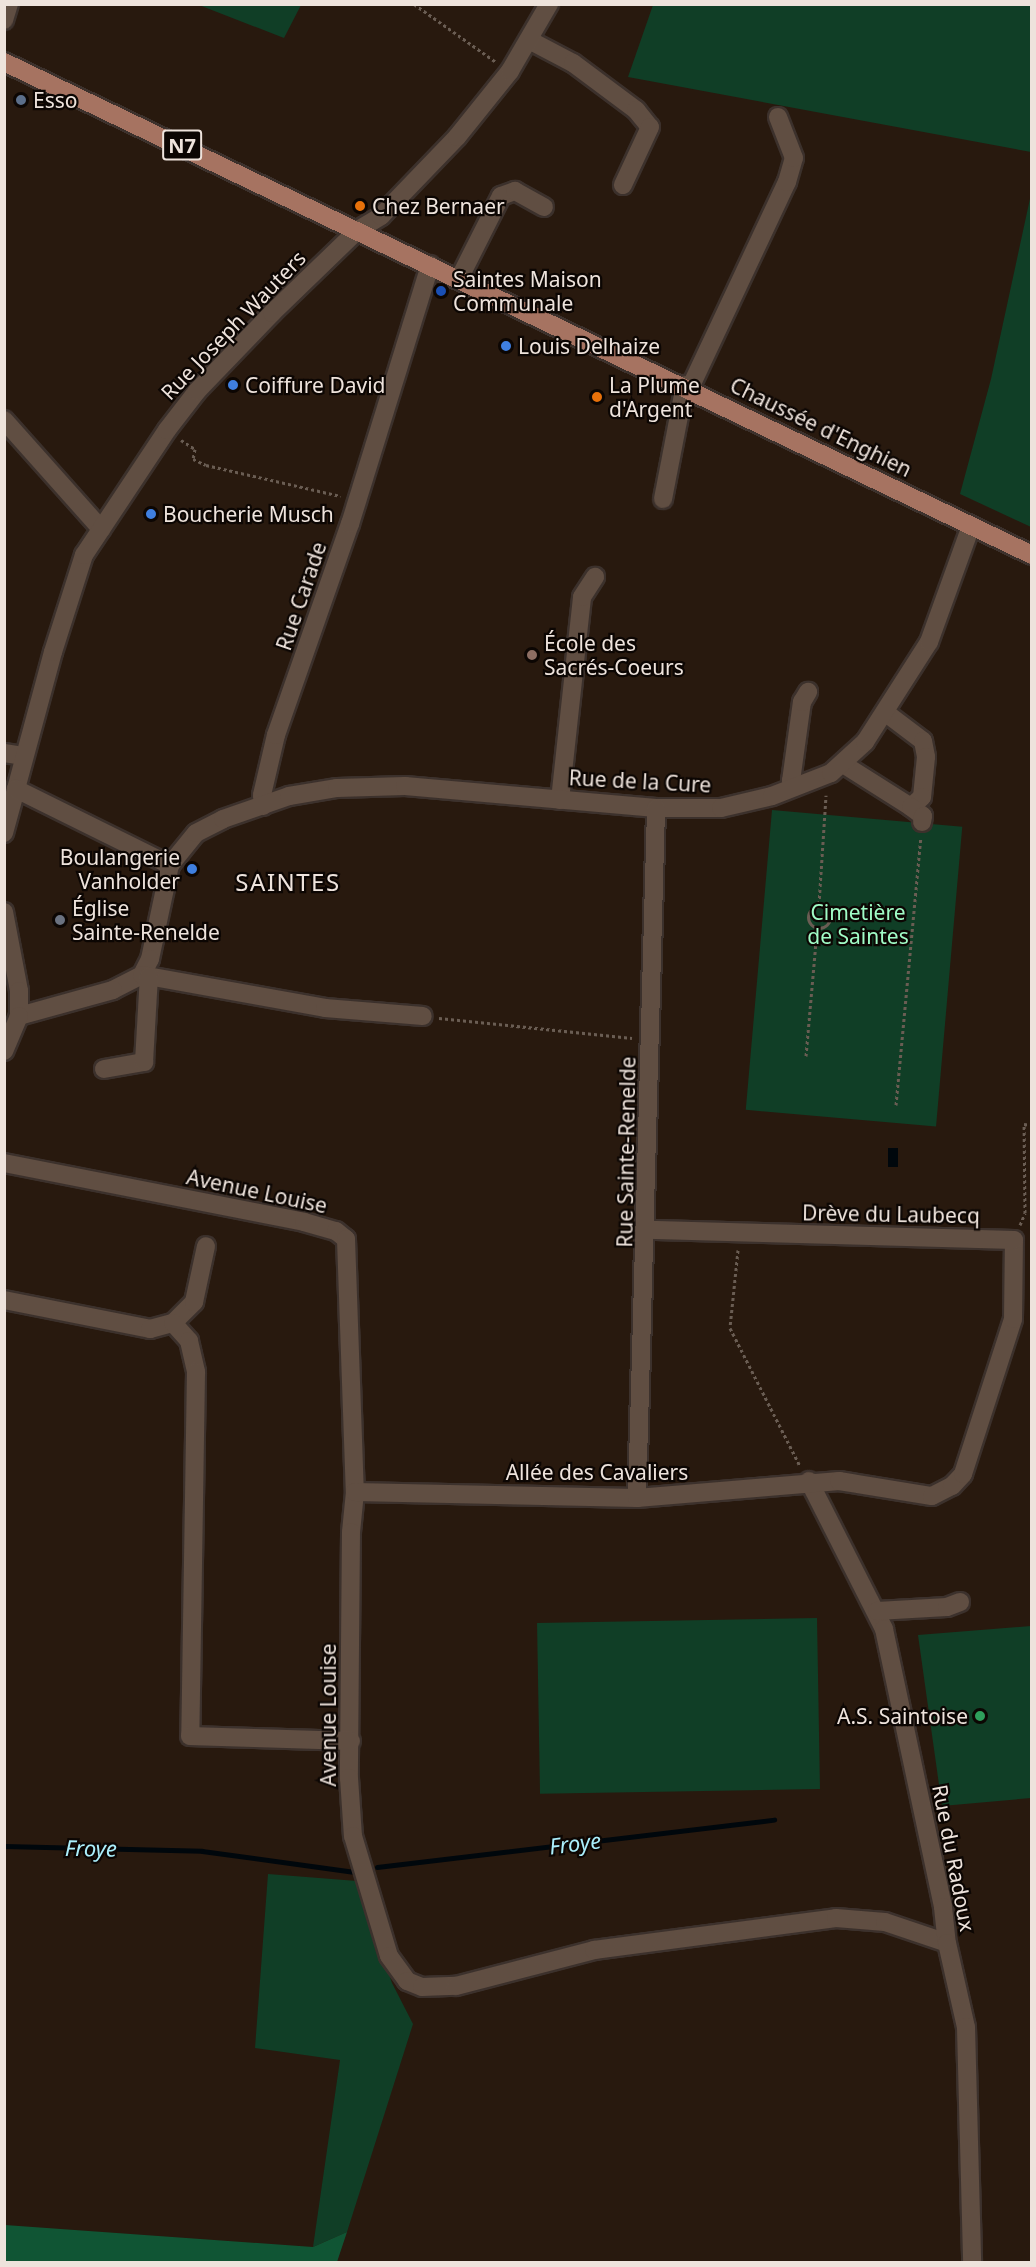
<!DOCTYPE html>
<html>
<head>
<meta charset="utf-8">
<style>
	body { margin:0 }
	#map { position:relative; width:1036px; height:2267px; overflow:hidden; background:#28190e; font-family:"Noto Sans",sans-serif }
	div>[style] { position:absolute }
	.green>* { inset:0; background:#103e26; transform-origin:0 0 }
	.forest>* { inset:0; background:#105534 }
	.water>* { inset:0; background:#00070c; transform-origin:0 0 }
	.stream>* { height:5px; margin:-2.5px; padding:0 2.5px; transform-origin:2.5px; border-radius:2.5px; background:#00070c }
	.path>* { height:3px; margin-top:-1.5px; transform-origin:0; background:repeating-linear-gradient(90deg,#6a5d53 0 3px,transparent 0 6px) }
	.path>.ring { margin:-1.5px; padding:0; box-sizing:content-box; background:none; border:3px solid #6a5d53; border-radius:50% }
	.roads { filter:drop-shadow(2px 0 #3c312c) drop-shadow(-2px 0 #3c312c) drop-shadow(0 2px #3c312c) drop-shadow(0 -2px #3c312c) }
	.minor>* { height:18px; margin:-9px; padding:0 9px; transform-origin:9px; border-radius:9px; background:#604e42 }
	.major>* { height:18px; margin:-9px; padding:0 9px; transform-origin:9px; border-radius:9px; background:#a67361 }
	.dots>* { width:16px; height:16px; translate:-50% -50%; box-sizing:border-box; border:3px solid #0c0603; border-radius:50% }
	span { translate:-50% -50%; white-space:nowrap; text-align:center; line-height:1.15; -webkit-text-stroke:4.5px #0c0603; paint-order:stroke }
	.shield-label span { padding:2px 4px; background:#0c0603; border:2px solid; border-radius:4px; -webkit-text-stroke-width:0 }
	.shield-label { font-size:20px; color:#eee3dc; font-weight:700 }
	.poi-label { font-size:21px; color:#eee3dc }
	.left { translate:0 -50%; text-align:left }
	.right { translate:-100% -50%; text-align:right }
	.street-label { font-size:21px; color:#eee3dc }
	.park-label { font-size:21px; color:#a0fcc6 }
	.water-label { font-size:22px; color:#abeffc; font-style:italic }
	.quarter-label { font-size:24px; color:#eee3dc; letter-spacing:1.5px }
	.frame { position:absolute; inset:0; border:6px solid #eee3dc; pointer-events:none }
</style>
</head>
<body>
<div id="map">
	<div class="green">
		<div style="clip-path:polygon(199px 5px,301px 5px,284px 38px)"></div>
		<div style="clip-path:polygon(653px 5px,1031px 5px,1031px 152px,628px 77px)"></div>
		<div style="clip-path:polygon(1031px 194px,1031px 527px,960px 494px,991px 379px)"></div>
		<div style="left:772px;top:810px;width:191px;height:301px;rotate:5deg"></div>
		<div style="left:817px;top:1618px;width:171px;height:280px;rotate:89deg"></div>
		<div style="clip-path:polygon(1031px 1626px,1031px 1798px,942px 1806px,918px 1635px)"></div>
		<div style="clip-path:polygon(268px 1874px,357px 1881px,392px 1983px,413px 2024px,347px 2232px,313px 2247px,340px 2060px,255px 2048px)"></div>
	</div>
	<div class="forest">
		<div style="clip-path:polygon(5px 2225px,313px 2247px,347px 2232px,337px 2262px,5px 2262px)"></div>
	</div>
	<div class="water">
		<div style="left:888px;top:1148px;width:10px;height:19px"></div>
	</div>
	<div class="stream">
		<div style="left:4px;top:1846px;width:198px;rotate:1.4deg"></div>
		<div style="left:202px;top:1851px;width:154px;rotate:7.8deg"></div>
		<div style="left:377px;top:1867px;width:400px;rotate:-6.8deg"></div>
	</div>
	<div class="path">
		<div style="left:414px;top:4px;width:100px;rotate:35.3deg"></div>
		<div style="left:181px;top:440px;width:17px;rotate:33deg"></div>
		<div style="left:195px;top:449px;width:10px;rotate:101deg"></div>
		<div style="left:193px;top:459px;width:14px;rotate:25deg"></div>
		<div style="left:206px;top:465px;width:138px;rotate:13deg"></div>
		<div style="left:819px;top:904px;width:109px;rotate:-86.3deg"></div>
		<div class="ring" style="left:808px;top:906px;width:19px;height:19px"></div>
		<div style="left:439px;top:1018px;width:194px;rotate:5.9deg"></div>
		<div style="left:806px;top:1056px;width:126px;rotate:-85deg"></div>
		<div style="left:896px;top:1105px;width:269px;rotate:-84.7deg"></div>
		<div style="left:1020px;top:1225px;width:13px;rotate:-67deg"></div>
		<div style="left:1025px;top:1213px;width:89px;rotate:-90.6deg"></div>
		<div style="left:1024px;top:1124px;width:8px;rotate:7deg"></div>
		<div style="left:738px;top:1250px;width:78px;rotate:95.9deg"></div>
		<div style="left:730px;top:1328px;width:155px;rotate:63.1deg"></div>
	</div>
	<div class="roads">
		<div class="minor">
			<div style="left:4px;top:20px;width:17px;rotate:-73deg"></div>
			<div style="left:529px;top:40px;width:50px;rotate:27.6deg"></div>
			<div style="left:573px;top:63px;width:79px;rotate:36.7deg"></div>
			<div style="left:636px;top:110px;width:22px;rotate:51deg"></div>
			<div style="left:650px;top:127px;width:64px;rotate:115deg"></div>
			<div style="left:459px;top:279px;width:93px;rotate:-63.2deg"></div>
			<div style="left:501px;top:196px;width:15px;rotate:-20deg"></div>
			<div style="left:515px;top:191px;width:33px;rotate:29deg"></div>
			<div style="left:690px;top:388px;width:228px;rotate:-64.8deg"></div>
			<div style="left:787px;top:182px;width:25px;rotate:-74deg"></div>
			<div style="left:794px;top:158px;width:44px;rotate:-111.3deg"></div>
			<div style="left:4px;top:420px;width:146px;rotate:48.3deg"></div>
			<div style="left:663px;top:499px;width:116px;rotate:-79.1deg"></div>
			<div style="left:886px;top:713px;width:46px;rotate:37.1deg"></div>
			<div style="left:923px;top:741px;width:16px;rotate:79deg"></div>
			<div style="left:926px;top:757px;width:40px;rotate:95.7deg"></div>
			<div style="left:922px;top:797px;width:15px;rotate:138deg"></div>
			<div style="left:4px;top:753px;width:19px;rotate:9deg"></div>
			<div style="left:843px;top:764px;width:80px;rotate:32.3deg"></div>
			<div style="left:911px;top:807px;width:15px;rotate:37deg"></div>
			<div style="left:923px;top:816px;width:6px;rotate:99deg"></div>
			<div style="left:794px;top:787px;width:7px;rotate:-117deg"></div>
			<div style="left:791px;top:781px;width:80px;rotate:-82.1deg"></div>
			<div style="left:802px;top:702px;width:12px;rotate:-59deg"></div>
			<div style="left:16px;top:789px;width:142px;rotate:-74.9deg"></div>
			<div style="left:53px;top:652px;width:102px;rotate:-72.3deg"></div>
			<div style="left:84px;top:555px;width:150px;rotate:-56.4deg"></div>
			<div style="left:167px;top:430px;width:49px;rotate:-52.4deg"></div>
			<div style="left:197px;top:391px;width:108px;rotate:-46.1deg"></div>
			<div style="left:272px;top:313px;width:120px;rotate:-44deg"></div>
			<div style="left:358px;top:230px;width:27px;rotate:-31deg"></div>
			<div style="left:381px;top:216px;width:110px;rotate:-46.1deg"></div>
			<div style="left:457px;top:137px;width:85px;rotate:-51.2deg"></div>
			<div style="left:510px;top:71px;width:78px;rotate:-59.8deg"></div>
			<div style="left:560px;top:800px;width:204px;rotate:-83.8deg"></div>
			<div style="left:582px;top:597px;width:24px;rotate:-57deg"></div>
			<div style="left:263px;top:806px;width:11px;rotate:-95deg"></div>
			<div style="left:262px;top:795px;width:62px;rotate:-76.9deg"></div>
			<div style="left:276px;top:735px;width:224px;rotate:-70.7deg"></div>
			<div style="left:350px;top:524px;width:271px;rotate:-72.8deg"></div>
			<div style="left:4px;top:833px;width:46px;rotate:-74.7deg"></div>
			<div style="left:16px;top:789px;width:172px;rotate:26.3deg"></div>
			<div style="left:170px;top:865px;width:96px;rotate:102deg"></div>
			<div style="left:150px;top:959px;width:18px;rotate:117deg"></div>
			<div style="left:142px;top:975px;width:33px;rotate:153deg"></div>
			<div style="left:113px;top:990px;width:98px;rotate:164.5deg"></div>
			<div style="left:170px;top:865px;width:41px;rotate:-50.9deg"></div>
			<div style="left:196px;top:833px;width:30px;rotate:-27deg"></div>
			<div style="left:223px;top:819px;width:70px;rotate:-19.2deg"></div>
			<div style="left:289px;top:796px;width:49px;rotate:-9.5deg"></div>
			<div style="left:337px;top:788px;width:68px;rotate:-1.7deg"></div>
			<div style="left:405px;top:786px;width:252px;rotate:5deg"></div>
			<div style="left:656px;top:808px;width:65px"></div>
			<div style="left:721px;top:808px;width:52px;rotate:-13.2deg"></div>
			<div style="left:772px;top:796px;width:63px;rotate:-21.3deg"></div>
			<div style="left:831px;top:773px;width:46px;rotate:-42.4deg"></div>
			<div style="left:865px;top:742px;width:119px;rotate:-57.4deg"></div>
			<div style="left:929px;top:642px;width:123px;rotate:-70.1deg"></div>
			<div style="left:4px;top:912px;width:80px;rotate:79.2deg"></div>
			<div style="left:19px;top:991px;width:25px;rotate:90deg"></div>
			<div style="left:19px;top:1016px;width:38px;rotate:113deg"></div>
			<div style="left:142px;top:975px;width:186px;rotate:10.2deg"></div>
			<div style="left:325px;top:1008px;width:98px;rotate:4.7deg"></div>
			<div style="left:104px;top:1069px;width:41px;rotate:-9.9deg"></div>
			<div style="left:144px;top:1062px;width:86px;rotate:-86.7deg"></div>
			<div style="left:4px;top:1163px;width:306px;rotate:11.1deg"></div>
			<div style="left:304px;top:1222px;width:33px;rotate:16deg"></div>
			<div style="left:336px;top:1231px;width:13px;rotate:39deg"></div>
			<div style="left:346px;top:1239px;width:253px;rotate:88deg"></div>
			<div style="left:355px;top:1492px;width:40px;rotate:95.7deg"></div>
			<div style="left:351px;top:1532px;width:246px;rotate:90.5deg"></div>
			<div style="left:349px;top:1778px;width:58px;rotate:86.1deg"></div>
			<div style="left:353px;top:1836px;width:125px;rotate:73.3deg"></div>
			<div style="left:389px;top:1956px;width:31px;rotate:54deg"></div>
			<div style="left:407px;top:1981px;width:16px;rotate:22deg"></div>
			<div style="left:422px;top:1987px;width:34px;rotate:-2deg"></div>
			<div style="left:456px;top:1986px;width:143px;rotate:-14.6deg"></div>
			<div style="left:594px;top:1950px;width:244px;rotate:-7.5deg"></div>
			<div style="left:836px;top:1918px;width:49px;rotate:4.7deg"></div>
			<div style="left:885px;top:1922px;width:65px;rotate:18.7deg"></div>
			<div style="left:4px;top:1300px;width:149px;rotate:11.2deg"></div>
			<div style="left:150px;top:1329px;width:24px;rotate:-15deg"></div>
			<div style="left:173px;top:1323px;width:30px;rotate:-45deg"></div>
			<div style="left:194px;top:1302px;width:57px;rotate:-77.9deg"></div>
			<div style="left:173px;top:1323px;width:24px;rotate:48deg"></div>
			<div style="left:189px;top:1341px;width:32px;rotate:77deg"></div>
			<div style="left:196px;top:1372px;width:364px;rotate:90.9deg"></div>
			<div style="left:190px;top:1736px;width:161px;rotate:1.8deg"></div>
			<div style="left:809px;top:1481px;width:166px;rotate:63.1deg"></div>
			<div style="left:884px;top:1629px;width:284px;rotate:78deg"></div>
			<div style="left:943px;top:1907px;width:36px;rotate:84deg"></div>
			<div style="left:947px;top:1943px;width:86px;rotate:77.3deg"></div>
			<div style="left:966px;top:2027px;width:235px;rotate:88.5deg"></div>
			<div style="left:355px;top:1492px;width:282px;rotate:1.2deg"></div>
			<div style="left:637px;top:1498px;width:203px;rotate:-4.8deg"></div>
			<div style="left:839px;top:1481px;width:94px;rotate:9.2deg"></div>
			<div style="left:932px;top:1496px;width:22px;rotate:-27deg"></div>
			<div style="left:952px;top:1486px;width:16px;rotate:-47deg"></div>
			<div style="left:963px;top:1474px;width:163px;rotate:-72.1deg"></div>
			<div style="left:1013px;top:1319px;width:79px;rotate:-89.3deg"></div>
			<div style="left:1014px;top:1240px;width:367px;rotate:-178.4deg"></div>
			<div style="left:637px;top:1498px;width:690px;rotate:-88.42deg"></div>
			<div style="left:877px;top:1611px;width:70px;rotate:-3.3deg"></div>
			<div style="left:947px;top:1607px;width:14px;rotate:-21deg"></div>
		</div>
		<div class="major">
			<div style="left:4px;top:62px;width:1140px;rotate:25.62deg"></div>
		</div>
	</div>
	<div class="dots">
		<div style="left:21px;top:100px;background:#5c6f8a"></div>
		<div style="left:360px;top:206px;background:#e8710a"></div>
		<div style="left:441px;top:291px;background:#1a4fb4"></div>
		<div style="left:506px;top:346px;background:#3f7fe0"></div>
		<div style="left:233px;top:385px;background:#3f7fe0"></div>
		<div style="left:597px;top:397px;background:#e8710a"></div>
		<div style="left:151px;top:514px;background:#3f7fe0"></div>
		<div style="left:532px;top:655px;background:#8d6e63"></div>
		<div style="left:192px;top:869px;background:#3f7fe0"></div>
		<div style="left:60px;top:920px;background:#6b7280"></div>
		<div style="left:980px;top:1716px;background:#2e9e5b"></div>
	</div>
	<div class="shield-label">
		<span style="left:182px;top:145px">N7</span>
	</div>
	<div class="poi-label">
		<span class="left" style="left:33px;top:100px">Esso</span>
		<span class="left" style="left:372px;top:206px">Chez Bernaer</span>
		<span class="left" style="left:453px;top:291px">Saintes Maison<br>Communale</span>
		<span class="left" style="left:518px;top:346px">Louis Delhaize</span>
		<span class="left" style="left:245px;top:385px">Coiffure David</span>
		<span class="left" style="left:609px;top:397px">La Plume<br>d'Argent</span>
		<span class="left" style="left:163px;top:514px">Boucherie Musch</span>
		<span class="left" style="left:544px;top:655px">École des<br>Sacrés-Coeurs</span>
		<span class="right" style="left:180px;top:869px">Boulangerie<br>Vanholder</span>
		<span class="left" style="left:72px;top:920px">Église<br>Sainte-Renelde</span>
		<span class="right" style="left:968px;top:1716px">A.S. Saintoise</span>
	</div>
	<div class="street-label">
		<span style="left:233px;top:325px;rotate:-46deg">Rue Joseph Wauters</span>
		<span style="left:821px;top:427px;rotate:26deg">Chaussée d'Enghien</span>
		<span style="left:301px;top:596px;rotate:-71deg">Rue Carade</span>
		<span style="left:640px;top:781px;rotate:3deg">Rue de la Cure</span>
		<span style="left:626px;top:1152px;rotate:-89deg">Rue Sainte-Renelde</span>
		<span style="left:257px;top:1191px;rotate:12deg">Avenue Louise</span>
		<span style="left:891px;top:1214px;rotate:1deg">Drève du Laubecq</span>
		<span style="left:597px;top:1472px">Allée des Cavaliers</span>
		<span style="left:328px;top:1715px;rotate:-90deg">Avenue Louise</span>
		<span style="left:954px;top:1858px;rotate:79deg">Rue du Radoux</span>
	</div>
	<div class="park-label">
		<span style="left:858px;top:924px">Cimetière<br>de Saintes</span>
	</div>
	<div class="water-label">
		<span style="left:575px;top:1843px;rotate:-7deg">Froye</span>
		<span style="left:91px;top:1848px;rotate:1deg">Froye</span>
	</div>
	<div class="quarter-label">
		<span style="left:288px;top:882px">SAINTES</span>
	</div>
	<div class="frame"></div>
</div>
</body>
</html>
